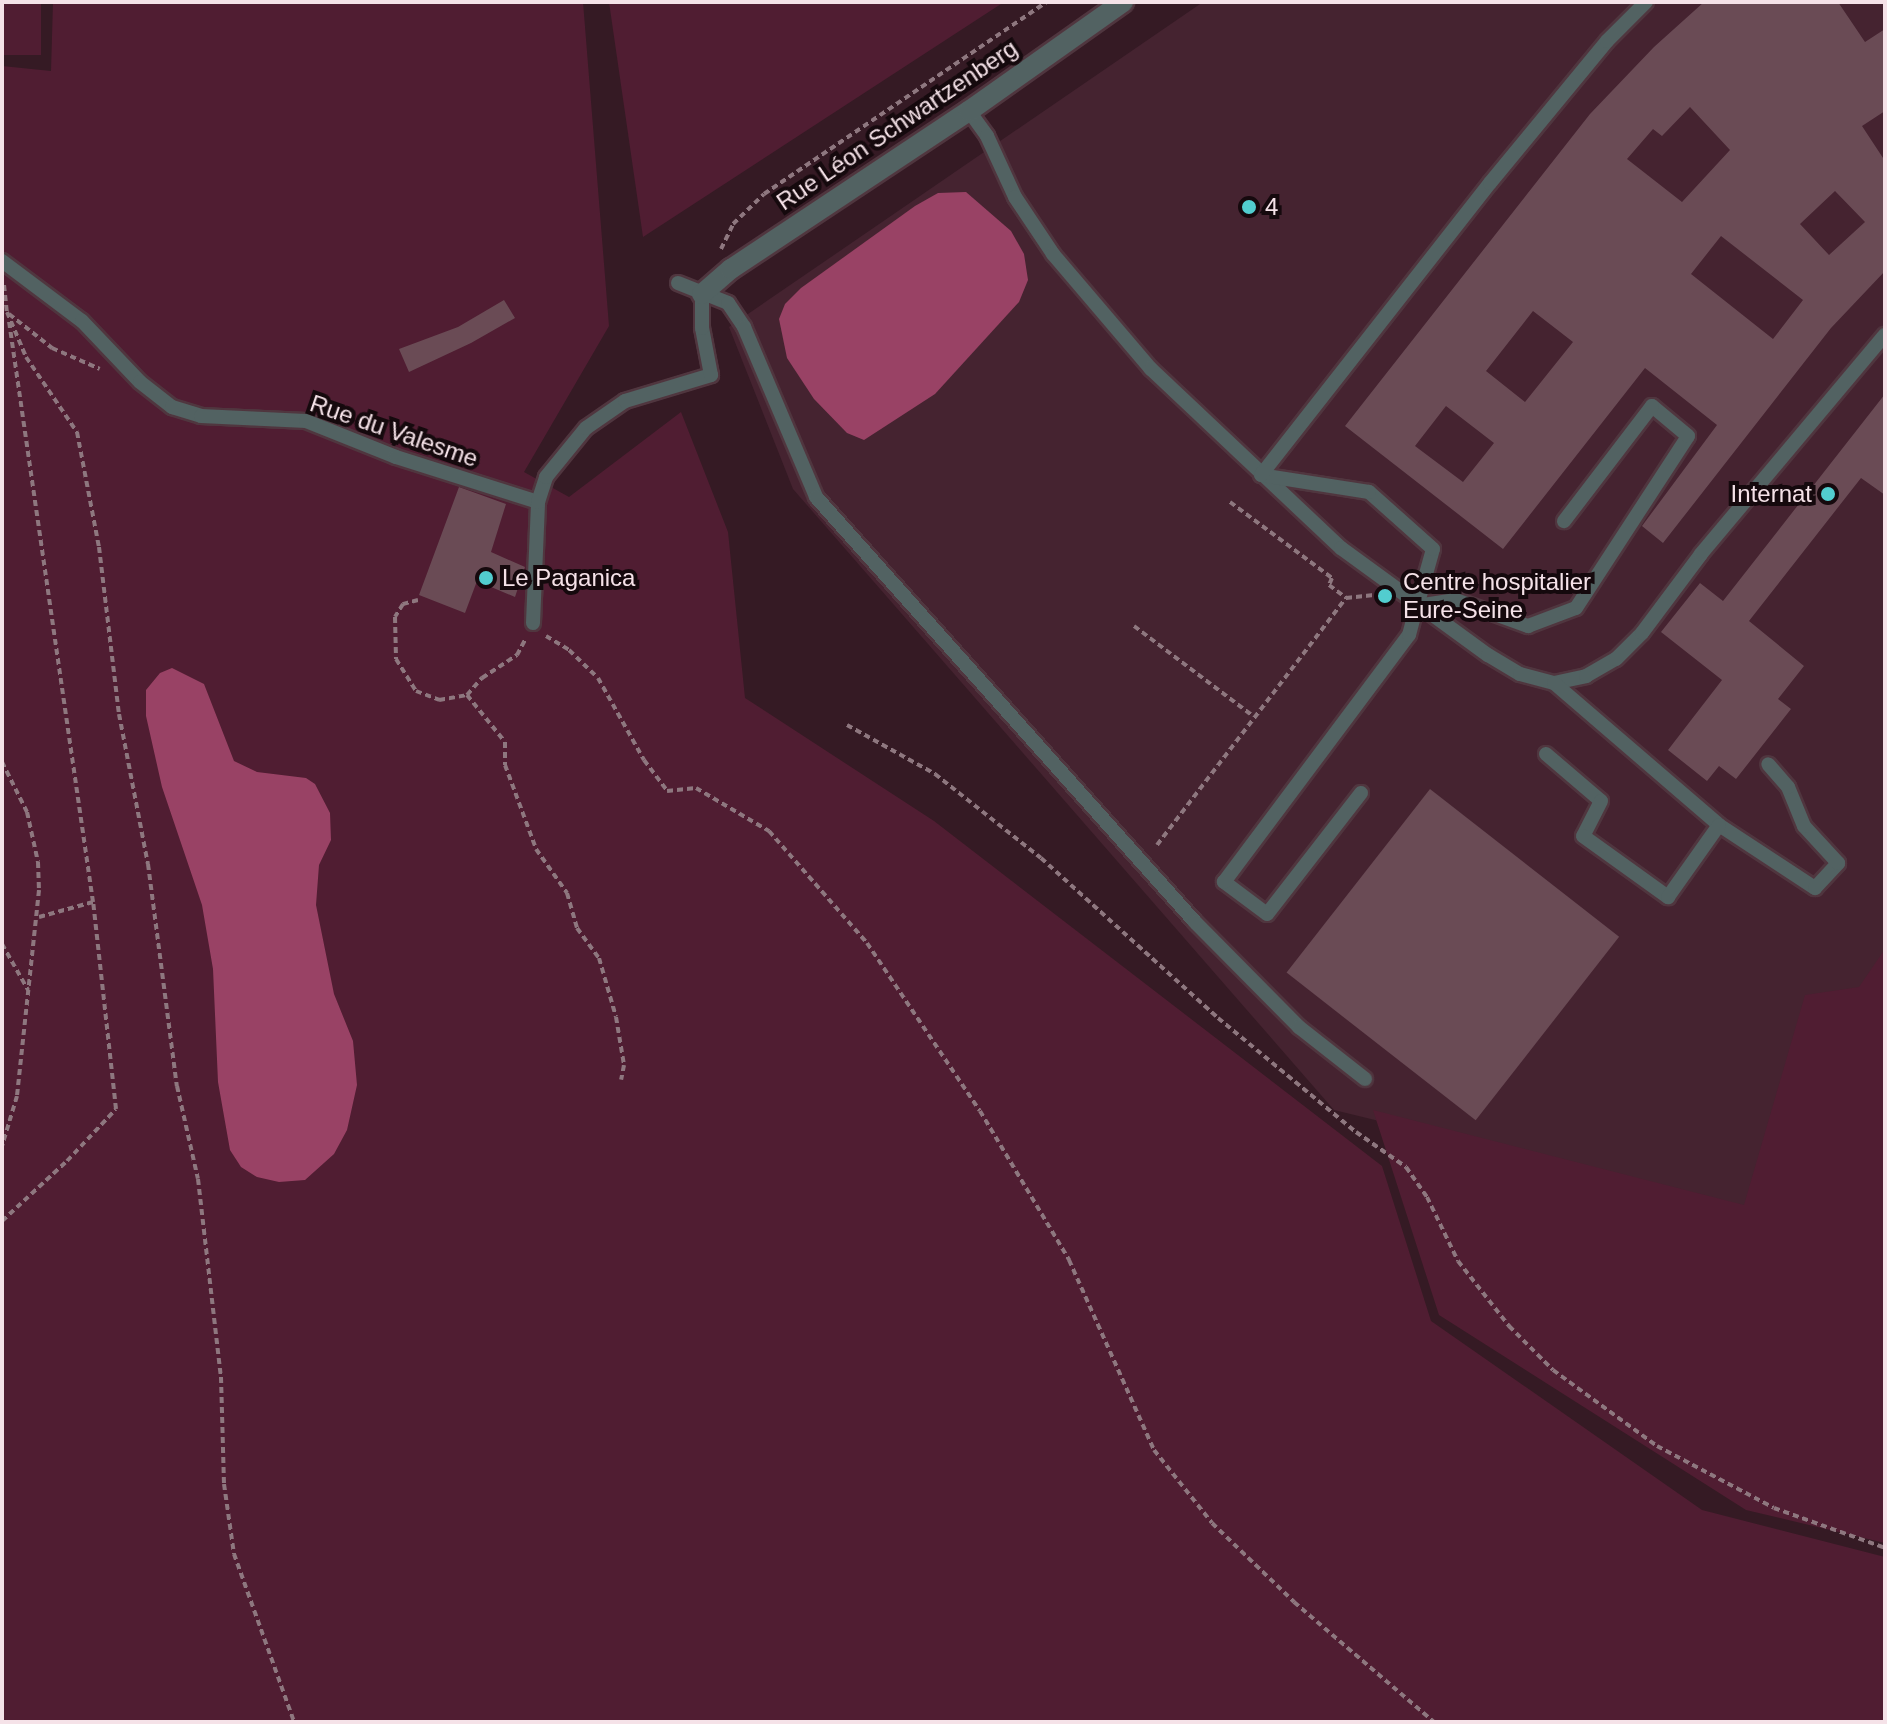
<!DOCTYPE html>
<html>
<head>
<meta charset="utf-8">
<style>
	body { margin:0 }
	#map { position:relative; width:1887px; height:1724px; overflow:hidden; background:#351a24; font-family:Arial,sans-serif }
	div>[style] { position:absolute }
	.built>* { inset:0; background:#452330 }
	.green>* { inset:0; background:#501d32; transform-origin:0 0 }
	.water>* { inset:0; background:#994265 }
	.building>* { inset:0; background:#6a4b55; transform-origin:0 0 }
	.path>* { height:4px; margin-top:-2px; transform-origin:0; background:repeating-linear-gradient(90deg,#8e777f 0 6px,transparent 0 10px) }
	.roads { filter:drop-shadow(2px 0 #50363f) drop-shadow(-2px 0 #50363f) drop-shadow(0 2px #50363f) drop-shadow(0 -2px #50363f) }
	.service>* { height:14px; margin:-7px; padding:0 7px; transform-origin:7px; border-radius:7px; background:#526262 }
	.minor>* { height:20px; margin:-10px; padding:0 10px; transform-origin:10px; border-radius:10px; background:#526262 }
	.dots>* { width:22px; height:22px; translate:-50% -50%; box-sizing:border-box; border:4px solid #15090d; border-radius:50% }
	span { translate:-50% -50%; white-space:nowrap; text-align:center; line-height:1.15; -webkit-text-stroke:8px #15090d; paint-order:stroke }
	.street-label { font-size:24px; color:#f5e2e8 }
	.poi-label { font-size:24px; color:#f5e2e8 }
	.left { translate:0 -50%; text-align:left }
	.right { translate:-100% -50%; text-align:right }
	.frame { position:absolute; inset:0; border:4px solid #f5e2e8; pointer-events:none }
</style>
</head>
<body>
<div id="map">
	<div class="built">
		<div style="clip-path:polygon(1203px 2px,1885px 2px,1885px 1244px,1334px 1110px,793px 489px,729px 327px)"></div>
	</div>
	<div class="green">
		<div style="left:2px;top:2px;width:39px;height:53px"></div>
		<div style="clip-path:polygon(53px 2px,583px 2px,609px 326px,524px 472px,569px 497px,681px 412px,728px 532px,745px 698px,934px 821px,1382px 1166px,1431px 1321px,1702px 1510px,1885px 1557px,1885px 1722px,2px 1722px,2px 66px,51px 71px)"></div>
		<div style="clip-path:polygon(609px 2px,1004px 2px,643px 237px)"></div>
		<div style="clip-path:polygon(1885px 949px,1885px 1543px,1746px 1510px,1439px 1315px,1373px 1110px,1744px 1205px,1805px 995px,1859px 987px)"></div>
	</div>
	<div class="water">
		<div style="clip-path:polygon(966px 192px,1011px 231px,1024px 254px,1028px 280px,1019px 302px,935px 394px,864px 440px,847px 433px,814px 399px,787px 358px,779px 319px,785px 304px,801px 288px,915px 206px,938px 193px)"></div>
		<div style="clip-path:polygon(172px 668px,204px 684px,234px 761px,257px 772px,306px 778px,315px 784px,330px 813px,331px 840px,319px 865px,316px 905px,334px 994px,353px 1041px,357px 1085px,347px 1130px,334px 1154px,305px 1180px,279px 1182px,257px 1177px,241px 1167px,230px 1150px,218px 1082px,213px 969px,202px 905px,162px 787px,146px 716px,146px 690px,160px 673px)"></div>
	</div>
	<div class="building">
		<div style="clip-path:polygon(evenodd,1704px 2px,1838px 2px,1865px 42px,1885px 29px,1885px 111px,1862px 126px,1885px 161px,1885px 271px,1831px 328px,1663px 543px,1642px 526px,1717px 425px,1645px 368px,1503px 549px,1345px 426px,1590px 114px,1654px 47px,1704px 2px,1690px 107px,1730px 150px,1682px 202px,1627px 159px,1653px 129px,1662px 136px,1690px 107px,1704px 2px,1835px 191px,1865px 222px,1829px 255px,1800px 224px,1835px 191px,1704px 2px,1721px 236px,1803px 300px,1773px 339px,1691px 274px,1721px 236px,1704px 2px,1533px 311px,1573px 342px,1525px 402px,1486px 371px,1533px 311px,1704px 2px,1446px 406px,1494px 443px,1463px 482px,1415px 446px,1446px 406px)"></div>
		<div style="clip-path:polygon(504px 300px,515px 318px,471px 343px,409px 372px,399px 349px,458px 327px)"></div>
		<div style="clip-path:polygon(1885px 394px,1885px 495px,1861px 478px,1749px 621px,1804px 666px,1778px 699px,1791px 709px,1736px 779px,1719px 766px,1707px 781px,1668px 750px,1722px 680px,1661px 632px,1700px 583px,1723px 601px)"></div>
		<div style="clip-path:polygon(459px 487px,506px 504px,491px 552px,525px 567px,515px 597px,477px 581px,465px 613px,419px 595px)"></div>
		<div style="left:1430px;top:789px;width:240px;height:233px;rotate:38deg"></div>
	</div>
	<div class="path">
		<div style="left:721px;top:249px;width:28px;rotate:-64deg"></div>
		<div style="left:733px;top:224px;width:43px;rotate:-44.1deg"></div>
		<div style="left:764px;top:194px;width:342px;rotate:-34.2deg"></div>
		<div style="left:4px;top:285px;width:27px;rotate:84deg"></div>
		<div style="left:7px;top:312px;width:49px;rotate:67.1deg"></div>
		<div style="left:26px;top:357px;width:91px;rotate:55.8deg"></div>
		<div style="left:77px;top:432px;width:117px;rotate:79.2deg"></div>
		<div style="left:99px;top:547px;width:168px;rotate:83.2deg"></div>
		<div style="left:119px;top:714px;width:153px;rotate:79.1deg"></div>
		<div style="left:148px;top:864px;width:224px;rotate:82.6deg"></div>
		<div style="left:177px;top:1086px;width:95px;rotate:77.3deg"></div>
		<div style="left:198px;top:1179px;width:199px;rotate:83.4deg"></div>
		<div style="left:221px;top:1377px;width:107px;rotate:88.4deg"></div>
		<div style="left:224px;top:1484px;width:71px;rotate:81.9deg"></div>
		<div style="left:234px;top:1554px;width:178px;rotate:70.3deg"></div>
		<div style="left:9px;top:314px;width:55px;rotate:38.3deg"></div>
		<div style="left:52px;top:348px;width:52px;rotate:23.6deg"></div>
		<div style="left:1230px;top:502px;width:127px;rotate:36.7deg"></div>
		<div style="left:1332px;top:578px;width:8px;rotate:113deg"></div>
		<div style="left:1329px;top:585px;width:21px;rotate:37deg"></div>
		<div style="left:418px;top:600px;width:16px;rotate:165deg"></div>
		<div style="left:403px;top:604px;width:15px;rotate:122deg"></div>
		<div style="left:395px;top:617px;width:42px;rotate:88.6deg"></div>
		<div style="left:396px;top:659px;width:38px;rotate:58deg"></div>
		<div style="left:416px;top:691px;width:25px;rotate:21deg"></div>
		<div style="left:439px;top:700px;width:28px;rotate:-10deg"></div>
		<div style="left:467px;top:695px;width:23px;rotate:-49deg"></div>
		<div style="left:482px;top:678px;width:42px;rotate:-33.3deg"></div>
		<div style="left:517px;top:655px;width:17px;rotate:-62deg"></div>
		<div style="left:1134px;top:626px;width:149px;rotate:37.1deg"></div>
		<div style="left:546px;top:636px;width:27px;rotate:31deg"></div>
		<div style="left:569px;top:650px;width:40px;rotate:44deg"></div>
		<div style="left:598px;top:678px;width:94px;rotate:60.7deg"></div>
		<div style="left:644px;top:760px;width:39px;rotate:53deg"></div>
		<div style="left:667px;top:791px;width:29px;rotate:-6deg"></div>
		<div style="left:696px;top:788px;width:85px;rotate:30.5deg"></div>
		<div style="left:769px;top:831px;width:149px;rotate:48.8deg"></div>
		<div style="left:867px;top:943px;width:202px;rotate:56.1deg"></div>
		<div style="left:980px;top:1111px;width:174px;rotate:59.1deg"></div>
		<div style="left:1069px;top:1260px;width:208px;rotate:65.9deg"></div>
		<div style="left:1154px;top:1450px;width:93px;rotate:51.5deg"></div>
		<div style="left:1212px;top:1523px;width:114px;rotate:43.9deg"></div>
		<div style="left:1294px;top:1602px;width:184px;rotate:40.6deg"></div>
		<div style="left:467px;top:695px;width:60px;rotate:51deg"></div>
		<div style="left:505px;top:742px;width:23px;rotate:90deg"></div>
		<div style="left:505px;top:765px;width:90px;rotate:69.7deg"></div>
		<div style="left:536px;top:849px;width:54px;rotate:54.8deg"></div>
		<div style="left:567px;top:893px;width:36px;rotate:74deg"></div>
		<div style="left:577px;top:928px;width:37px;rotate:54deg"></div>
		<div style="left:599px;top:958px;width:61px;rotate:73.9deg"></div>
		<div style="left:616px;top:1017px;width:49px;rotate:80.5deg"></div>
		<div style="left:624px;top:1065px;width:15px;rotate:101deg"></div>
		<div style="left:847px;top:725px;width:101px;rotate:29.1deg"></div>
		<div style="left:935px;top:774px;width:135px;rotate:38.4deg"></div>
		<div style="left:1041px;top:858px;width:239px;rotate:42.1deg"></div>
		<div style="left:1218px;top:1018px;width:179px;rotate:39.6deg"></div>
		<div style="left:1356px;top:1132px;width:61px;rotate:35deg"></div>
		<div style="left:1406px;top:1167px;width:37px;rotate:55deg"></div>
		<div style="left:1427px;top:1197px;width:71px;rotate:64.2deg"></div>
		<div style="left:1458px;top:1261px;width:83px;rotate:51.9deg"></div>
		<div style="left:1509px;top:1326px;width:62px;rotate:45deg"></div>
		<div style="left:1553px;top:1370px;width:129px;rotate:36.2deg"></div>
		<div style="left:1657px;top:1446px;width:132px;rotate:27.9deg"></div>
		<div style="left:1774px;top:1508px;width:118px;rotate:19.8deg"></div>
		<div style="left:2px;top:762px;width:56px;rotate:63.4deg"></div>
		<div style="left:27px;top:812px;width:51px;rotate:77.6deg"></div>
		<div style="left:38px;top:862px;width:28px;rotate:88deg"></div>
		<div style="left:39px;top:890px;width:207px;rotate:96.1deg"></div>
		<div style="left:17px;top:1096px;width:52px;rotate:106.7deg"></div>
		<div style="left:1157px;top:845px;width:311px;rotate:-52.6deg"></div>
		<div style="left:1346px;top:598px;width:28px;rotate:-6deg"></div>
		<div style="left:39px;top:917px;width:56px;rotate:-15.5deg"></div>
		<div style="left:2px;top:944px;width:53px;rotate:60.5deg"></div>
		<div style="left:2px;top:1221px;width:88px;rotate:-42.7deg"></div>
		<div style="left:67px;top:1161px;width:71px;rotate:-46.7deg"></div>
		<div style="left:116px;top:1109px;width:208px;rotate:-96.3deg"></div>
		<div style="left:93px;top:902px;width:587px;rotate:-98.23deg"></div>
	</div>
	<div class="roads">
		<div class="service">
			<div style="left:969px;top:111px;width:31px;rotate:54deg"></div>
			<div style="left:987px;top:136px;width:67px;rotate:65.3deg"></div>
			<div style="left:1015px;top:197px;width:69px;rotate:56.3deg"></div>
			<div style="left:1053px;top:254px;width:151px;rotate:49.6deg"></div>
			<div style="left:1151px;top:369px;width:261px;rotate:43.3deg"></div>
			<div style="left:1341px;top:548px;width:182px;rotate:36.1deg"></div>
			<div style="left:1488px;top:655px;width:37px;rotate:31deg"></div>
			<div style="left:1520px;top:674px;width:35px;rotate:15deg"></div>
			<div style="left:1554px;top:683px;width:33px;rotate:-12deg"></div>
			<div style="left:1586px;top:676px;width:34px;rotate:-30deg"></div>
			<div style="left:1616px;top:659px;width:37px;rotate:-45deg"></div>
			<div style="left:1642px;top:633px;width:99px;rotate:-53.2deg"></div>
			<div style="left:1701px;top:554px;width:286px;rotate:-50deg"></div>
			<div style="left:2px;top:261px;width:100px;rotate:36.9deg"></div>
			<div style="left:82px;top:321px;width:84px;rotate:46.4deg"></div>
			<div style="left:140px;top:382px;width:41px;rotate:38deg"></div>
			<div style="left:172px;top:407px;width:30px;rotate:17deg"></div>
			<div style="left:201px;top:416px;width:105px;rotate:2.7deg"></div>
			<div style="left:306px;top:421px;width:97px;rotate:21.8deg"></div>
			<div style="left:396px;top:457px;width:149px;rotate:17.6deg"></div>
			<div style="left:678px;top:283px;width:54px;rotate:21.8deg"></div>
			<div style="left:728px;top:303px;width:29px;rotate:56deg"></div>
			<div style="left:744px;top:327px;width:185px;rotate:67deg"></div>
			<div style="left:816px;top:497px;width:569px;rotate:48.27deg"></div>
			<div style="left:1195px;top:922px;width:148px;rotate:45.3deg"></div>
			<div style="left:1299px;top:1027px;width:84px;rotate:38.2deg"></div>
			<div style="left:1417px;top:606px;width:59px;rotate:-74.3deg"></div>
			<div style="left:1433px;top:549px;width:86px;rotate:-138.3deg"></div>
			<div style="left:1369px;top:492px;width:109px;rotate:-171.1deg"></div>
			<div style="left:1261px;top:475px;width:371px;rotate:-51.9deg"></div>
			<div style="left:1490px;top:183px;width:184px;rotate:-50.5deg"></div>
			<div style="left:1607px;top:41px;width:55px;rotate:-45deg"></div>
			<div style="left:533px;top:623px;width:121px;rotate:-87.6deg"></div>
			<div style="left:538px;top:502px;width:26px;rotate:-72deg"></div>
			<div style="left:546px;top:477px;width:63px;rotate:-50.8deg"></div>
			<div style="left:586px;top:428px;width:47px;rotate:-34.7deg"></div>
			<div style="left:625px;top:401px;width:90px;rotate:-16.8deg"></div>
			<div style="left:711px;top:375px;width:48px;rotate:-100.8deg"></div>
			<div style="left:702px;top:328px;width:34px;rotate:-90deg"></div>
			<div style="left:1554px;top:683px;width:218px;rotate:40.7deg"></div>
			<div style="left:1719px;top:825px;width:115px;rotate:33.3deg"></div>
			<div style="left:1815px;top:888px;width:34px;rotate:-47deg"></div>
			<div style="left:1838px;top:863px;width:50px;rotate:-132.6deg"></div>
			<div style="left:1804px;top:826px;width:42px;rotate:-112.3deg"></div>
			<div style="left:1788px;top:787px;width:30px;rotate:-131deg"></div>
			<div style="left:1546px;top:754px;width:72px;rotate:40.5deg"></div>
			<div style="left:1601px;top:801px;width:39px;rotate:117deg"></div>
			<div style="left:1583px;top:836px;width:105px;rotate:35.7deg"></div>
			<div style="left:1668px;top:897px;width:88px;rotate:-54.7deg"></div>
			<div style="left:1361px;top:793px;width:153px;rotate:127.8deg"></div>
			<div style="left:1267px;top:914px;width:54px;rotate:-143.3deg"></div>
			<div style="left:1224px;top:882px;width:309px;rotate:-53.2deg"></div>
			<div style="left:1409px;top:635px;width:30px;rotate:-75deg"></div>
			<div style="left:1417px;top:606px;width:39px;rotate:-9deg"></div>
			<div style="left:1456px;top:600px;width:77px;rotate:19.9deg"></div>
			<div style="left:1528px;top:626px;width:51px;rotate:-20.6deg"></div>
			<div style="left:1576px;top:608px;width:205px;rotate:-56.9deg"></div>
			<div style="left:1688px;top:436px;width:47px;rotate:-140.2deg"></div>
			<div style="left:1652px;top:406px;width:145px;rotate:127.4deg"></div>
		</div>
		<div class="minor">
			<div style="left:702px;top:294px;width:38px;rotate:-41deg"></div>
			<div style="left:731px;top:269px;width:286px;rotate:-33.6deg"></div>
			<div style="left:969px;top:111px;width:189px;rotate:-35.3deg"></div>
		</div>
	</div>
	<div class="dots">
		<div style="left:1249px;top:207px;background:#52cdcf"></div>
		<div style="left:1828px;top:494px;background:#52cdcf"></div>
		<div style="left:486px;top:578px;background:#52cdcf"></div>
		<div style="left:1385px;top:596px;background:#52cdcf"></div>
	</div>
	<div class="street-label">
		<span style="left:897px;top:125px;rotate:-34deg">Rue Léon Schwartzenberg</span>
		<span style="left:394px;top:431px;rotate:19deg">Rue du Valesme</span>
	</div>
	<div class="poi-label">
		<span class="left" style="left:1265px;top:207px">4</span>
		<span class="right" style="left:1812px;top:494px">Internat</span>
		<span class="left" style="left:502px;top:578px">Le Paganica</span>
		<span class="left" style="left:1403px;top:596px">Centre hospitalier<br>Eure-Seine</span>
	</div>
	<div class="frame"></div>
</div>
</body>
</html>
